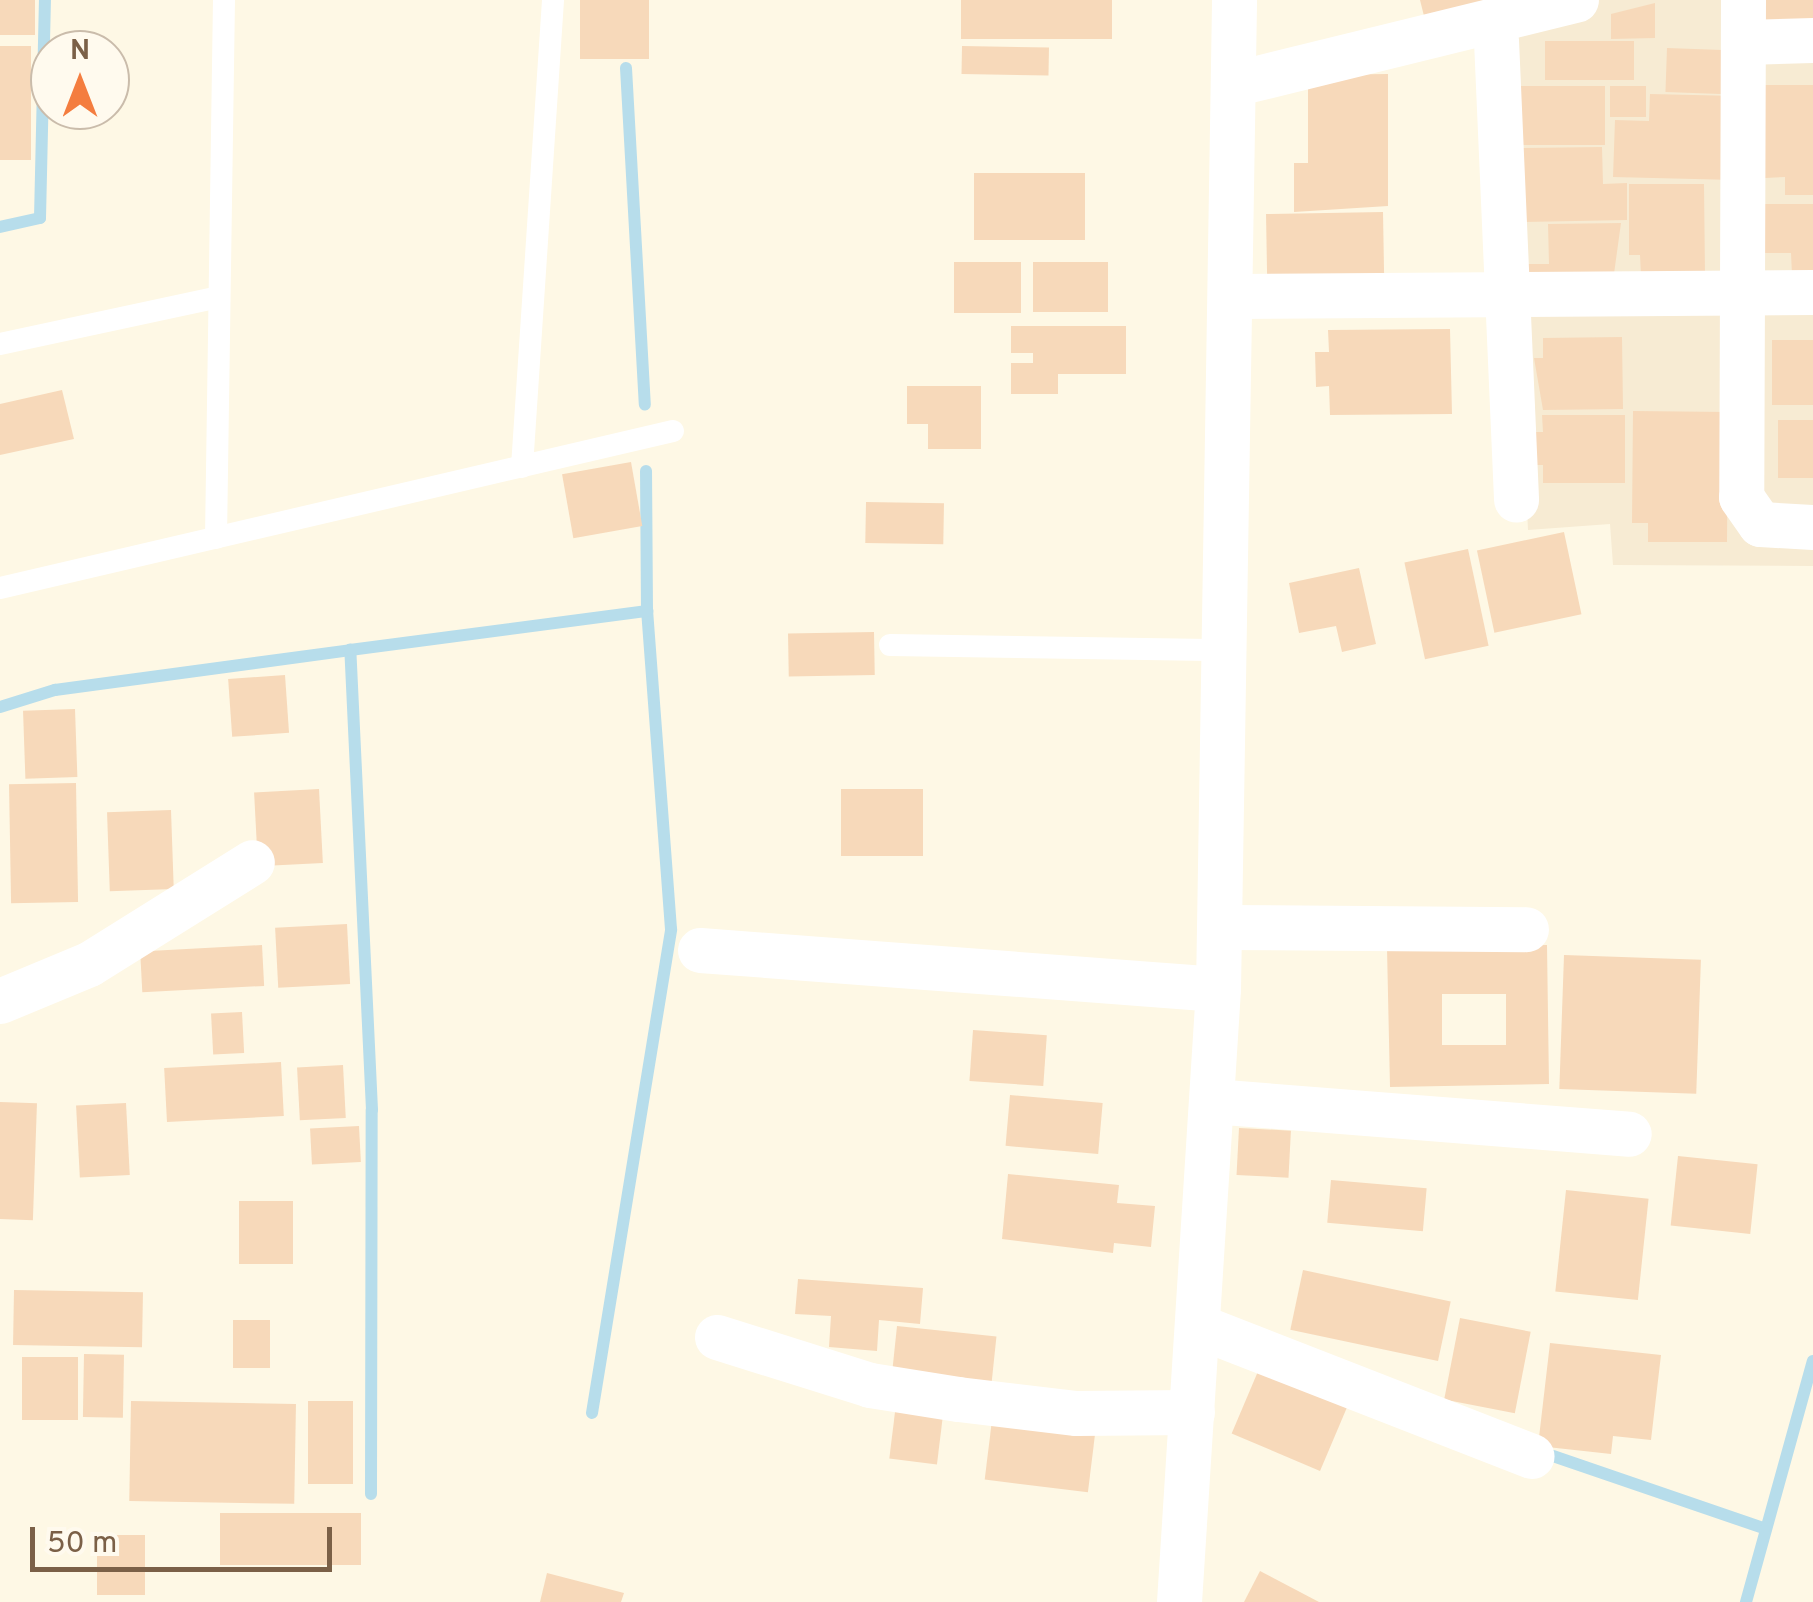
<!DOCTYPE html>
<html>
<head>
<meta charset="utf-8">
<style>
	body { margin:0 }
	#map { position:relative; width:1813px; height:1602px; overflow:hidden; background:#fef8e5; font-family:Overpass,sans-serif }
	div>[style] { position:absolute }
	.residential>* { inset:0; background:#f7ebd3 }
	.stream>* { height:12px; margin:-6px; padding:0 6px; transform-origin:6px; border-radius:6px; background:#b7ddeb }
	.building>* { inset:0; background:#f7d9ba; transform-origin:0 0 }
	.service>* { height:22px; margin:-11px; padding:0 11px; transform-origin:11px; border-radius:11px; background:#fff }
	.minor>* { height:45px; margin:-22.5px; padding:0 22.5px; transform-origin:22.5px; border-radius:22.5px; background:#fff }
	span { translate:-50% -50%; white-space:nowrap; text-align:center; line-height:1.15; -webkit-text-stroke:9px #fffaee; paint-order:stroke }
	.north { position:absolute; left:30px; top:30px; width:100px; height:100px; box-sizing:border-box; background:#fffaee; border:2px solid #cabcab; border-radius:50%; rotate:0deg; font-size:28px; font-weight:700; line-height:40px; text-align:center; color:#7b6047 }
	.north::after { content:''; display:block; margin:auto; width:35px; height:45px; background:#f47d3f; clip-path:polygon(50% 0,100% 100%,50% 72%,0 100%) }
	.scale { position:absolute; left:30px; top:1527px; width:302px; height:45px; box-sizing:border-box; border:5px solid #7b6047; border-top:0; padding-left:12px; font-size:30px; line-height:35px; white-space:nowrap; color:#7b6047; -webkit-text-stroke:8px #fffaee; paint-order:stroke }
</style>
</head>
<body>
<div id="map">
	<div class="residential">
		<div style="clip-path:polygon(1556px 0,1813px 0,1813px 566px,1613px 565px,1610px 524px,1528px 530px,1505px 12px)"></div>
	</div>
	<div class="stream">
		<div style="left:626px;top:68px;width:337px;rotate:86.8deg"></div>
		<div style="left:0;top:227px;width:41px;rotate:-12.7deg"></div>
		<div style="left:40px;top:218px;width:218px;rotate:-88.7deg"></div>
		<div style="left:0;top:707px;width:58px;rotate:-17.2deg"></div>
		<div style="left:55px;top:690px;width:298px;rotate:-7.7deg"></div>
		<div style="left:592px;top:1413px;width:490px;rotate:-80.7deg"></div>
		<div style="left:671px;top:929px;width:319px;rotate:-94.3deg"></div>
		<div style="left:1553px;top:1456px;width:225px;rotate:18.9deg"></div>
		<div style="left:371px;top:1494px;width:384px;rotate:-89.9deg"></div>
		<div style="left:372px;top:1110px;width:461px;rotate:-92.7deg"></div>
		<div style="left:350px;top:650px;width:300px;rotate:-7.5deg"></div>
		<div style="left:647px;top:611px;width:140px;rotate:-90.4deg"></div>
		<div style="left:1746px;top:1602px;width:250px;rotate:-74.5deg"></div>
	</div>
	<div class="building">
		<div style="left:0;top:0;width:35px;height:35px"></div>
		<div style="left:580px;top:0;width:69px;height:59px"></div>
		<div style="left:961px;top:0;width:151px;height:39px"></div>
		<div style="clip-path:polygon(1420px 0,1537px 0,1427px 28px)"></div>
		<div style="left:1763px;top:0;width:50px;height:35px"></div>
		<div style="clip-path:polygon(1655px 3px,1655px 38px,1611px 39px,1611px 14px)"></div>
		<div style="left:1634px;top:41px;width:39px;height:89px;rotate:90deg"></div>
		<div style="left:0;top:46px;width:31px;height:114px"></div>
		<div style="left:962px;top:46px;width:87px;height:28px;rotate:1deg"></div>
		<div style="left:1667px;top:48px;width:69px;height:44px;rotate:2deg"></div>
		<div style="clip-path:polygon(1388px 74px,1388px 206px,1294px 212px,1294px 163px,1308px 163px,1308px 75px)"></div>
		<div style="clip-path:polygon(1764px 85px,1813px 85px,1813px 195px,1785px 195px,1785px 177px,1765px 178px)"></div>
		<div style="left:1518px;top:86px;width:87px;height:59px"></div>
		<div style="left:1610px;top:86px;width:36px;height:31px"></div>
		<div style="clip-path:polygon(1650px 94px,1737px 96px,1735px 180px,1613px 177px,1615px 120px,1649px 121px)"></div>
		<div style="clip-path:polygon(1602px 147px,1603px 184px,1627px 183px,1627px 220px,1522px 222px,1522px 148px)"></div>
		<div style="left:974px;top:173px;width:111px;height:67px"></div>
		<div style="clip-path:polygon(1629px 184px,1704px 184px,1705px 275px,1641px 275px,1640px 255px,1629px 255px)"></div>
		<div style="clip-path:polygon(1762px 204px,1813px 204px,1813px 275px,1792px 275px,1791px 253px,1762px 253px)"></div>
		<div style="left:1383px;top:212px;width:70px;height:117px;rotate:89deg"></div>
		<div style="clip-path:polygon(1621px 223px,1613px 281px,1524px 282px,1524px 264px,1549px 264px,1548px 224px)"></div>
		<div style="left:954px;top:262px;width:67px;height:51px"></div>
		<div style="left:1033px;top:262px;width:75px;height:50px"></div>
		<div style="clip-path:polygon(1011px 326px,1126px 326px,1126px 374px,1058px 374px,1058px 394px,1011px 394px,1011px 363px,1033px 363px,1033px 353px,1011px 353px)"></div>
		<div style="clip-path:polygon(1450px 329px,1452px 414px,1330px 415px,1329px 386px,1316px 387px,1315px 352px,1329px 352px,1328px 330px)"></div>
		<div style="clip-path:polygon(1622px 337px,1623px 409px,1543px 410px,1534px 358px,1543px 358px,1543px 338px)"></div>
		<div style="left:1813px;top:340px;width:65px;height:41px;rotate:90deg"></div>
		<div style="clip-path:polygon(907px 386px,981px 386px,981px 449px,928px 449px,928px 424px,907px 424px)"></div>
		<div style="clip-path:polygon(62px 390px,74px 439px,0 455px,0 404px)"></div>
		<div style="clip-path:polygon(1633px 411px,1728px 412px,1727px 542px,1648px 542px,1648px 523px,1632px 523px)"></div>
		<div style="clip-path:polygon(1542px 415px,1625px 415px,1625px 483px,1543px 483px,1543px 465px,1531px 465px,1531px 432px,1543px 432px)"></div>
		<div style="left:1813px;top:420px;width:58px;height:35px;rotate:90deg"></div>
		<div style="left:631px;top:462px;width:65px;height:70px;rotate:80deg"></div>
		<div style="left:866px;top:502px;width:78px;height:41px;rotate:1deg"></div>
		<div style="left:1564px;top:532px;width:84px;height:89px;rotate:78deg"></div>
		<div style="left:1468px;top:549px;width:99px;height:65px;rotate:78deg"></div>
		<div style="clip-path:polygon(1359px 568px,1376px 644px,1342px 652px,1336px 626px,1299px 633px,1289px 583px)"></div>
		<div style="left:874px;top:632px;width:43px;height:86px;rotate:89deg"></div>
		<div style="left:285px;top:675px;width:58px;height:57px;rotate:86deg"></div>
		<div style="left:75px;top:709px;width:68px;height:52px;rotate:88deg"></div>
		<div style="left:76px;top:783px;width:119px;height:67px;rotate:89deg"></div>
		<div style="left:319px;top:789px;width:74px;height:65px;rotate:87deg"></div>
		<div style="left:841px;top:789px;width:82px;height:67px"></div>
		<div style="left:171px;top:810px;width:79px;height:64px;rotate:88deg"></div>
		<div style="left:347px;top:924px;width:60px;height:72px;rotate:87deg"></div>
		<div style="left:262px;top:945px;width:41px;height:122px;rotate:87deg"></div>
		<div style="clip-path:polygon(evenodd,1547px 945px,1549px 1084px,1390px 1087px,1387px 948px,1547px 945px,1442px 994px,1506px 994px,1506px 1045px,1442px 1045px,1442px 994px)"></div>
		<div style="left:1564px;top:955px;width:137px;height:134px;rotate:2deg"></div>
		<div style="left:242px;top:1012px;width:41px;height:31px;rotate:87deg"></div>
		<div style="left:973px;top:1030px;width:74px;height:51px;rotate:4deg"></div>
		<div style="left:281px;top:1062px;width:54px;height:117px;rotate:87deg"></div>
		<div style="left:343px;top:1065px;width:53px;height:46px;rotate:87deg"></div>
		<div style="left:1010px;top:1095px;width:93px;height:51px;rotate:5deg"></div>
		<div style="left:0;top:1102px;width:37px;height:117px;rotate:2deg"></div>
		<div style="left:126px;top:1103px;width:72px;height:50px;rotate:87deg"></div>
		<div style="left:359px;top:1126px;width:36px;height:49px;rotate:87deg"></div>
		<div style="left:1239px;top:1128px;width:52px;height:47px;rotate:3deg"></div>
		<div style="left:1678px;top:1156px;width:80px;height:70px;rotate:6deg"></div>
		<div style="clip-path:polygon(1008px 1174px,1119px 1185px,1117px 1203px,1155px 1206px,1151px 1247px,1114px 1243px,1113px 1253px,1002px 1239px)"></div>
		<div style="left:1331px;top:1180px;width:96px;height:43px;rotate:5deg"></div>
		<div style="left:1566px;top:1190px;width:83px;height:102px;rotate:6deg"></div>
		<div style="left:239px;top:1201px;width:54px;height:63px"></div>
		<div style="left:1303px;top:1270px;width:151px;height:61px;rotate:12deg"></div>
		<div style="clip-path:polygon(798px 1279px,923px 1288px,920px 1324px,879px 1320px,877px 1351px,829px 1347px,831px 1316px,795px 1314px)"></div>
		<div style="left:14px;top:1290px;width:129px;height:55px;rotate:1deg"></div>
		<div style="left:1460px;top:1318px;width:72px;height:83px;rotate:11deg"></div>
		<div style="left:233px;top:1320px;width:37px;height:48px"></div>
		<div style="left:897px;top:1326px;width:100px;height:55px;rotate:6deg"></div>
		<div style="clip-path:polygon(1550px 1343px,1661px 1355px,1651px 1440px,1613px 1436px,1611px 1454px,1538px 1446px)"></div>
		<div style="left:84px;top:1354px;width:40px;height:63px;rotate:1deg"></div>
		<div style="left:22px;top:1357px;width:56px;height:63px"></div>
		<div style="left:1259px;top:1369px;width:96px;height:70px;rotate:23deg"></div>
		<div style="left:131px;top:1401px;width:165px;height:100px;rotate:1deg"></div>
		<div style="left:308px;top:1401px;width:45px;height:83px"></div>
		<div style="left:896px;top:1404px;width:48px;height:55px;rotate:7deg"></div>
		<div style="left:992px;top:1420px;width:104px;height:60px;rotate:7deg"></div>
		<div style="left:361px;top:1513px;width:52px;height:141px;rotate:90deg"></div>
		<div style="left:97px;top:1535px;width:48px;height:60px"></div>
		<div style="clip-path:polygon(1260px 1571px,1319px 1602px,1244px 1602px)"></div>
		<div style="clip-path:polygon(547px 1573px,624px 1593px,621px 1602px,540px 1602px)"></div>
	</div>
	<div class="service">
		<div style="left:0;top:344px;width:224px;rotate:-12.1deg"></div>
		<div style="left:522px;top:467px;width:468px;rotate:-86.2deg"></div>
		<div style="left:216px;top:538px;width:538px;rotate:-89.15deg"></div>
		<div style="left:0;top:588px;width:691px;rotate:-13.13deg"></div>
		<div style="left:890px;top:645px;width:336px;rotate:0.9deg"></div>
	</div>
	<div class="minor">
		<div style="left:1743px;top:0;width:497px;rotate:90.2deg"></div>
		<div style="left:1741px;top:497px;width:33px;rotate:55deg"></div>
		<div style="left:1760px;top:524px;width:53px;rotate:3.2deg"></div>
		<div style="left:1496px;top:40px;width:460px;rotate:87.5deg"></div>
		<div style="left:1744px;top:42px;width:69px;rotate:-1.7deg"></div>
		<div style="left:1237px;top:83px;width:349px;rotate:-13.8deg"></div>
		<div style="left:1236px;top:296px;width:577px;rotate:-0.4deg"></div>
		<div style="left:1220px;top:927px;width:306px;rotate:0.4deg"></div>
		<div style="left:700px;top:950px;width:519px;rotate:4.31deg"></div>
		<div style="left:0;top:1001px;width:96px;rotate:-22.6deg"></div>
		<div style="left:89px;top:964px;width:192px;rotate:-32deg"></div>
		<div style="left:1212px;top:1101px;width:418px;rotate:4.5deg"></div>
		<div style="left:1198px;top:1326px;width:358px;rotate:21.3deg"></div>
		<div style="left:717px;top:1337px;width:160px;rotate:17.4deg"></div>
		<div style="left:870px;top:1385px;width:89px;rotate:9deg"></div>
		<div style="left:958px;top:1399px;width:119px;rotate:6.8deg"></div>
		<div style="left:1076px;top:1413px;width:116px;rotate:-0.5deg"></div>
		<div style="left:1179px;top:1602px;width:614px;rotate:-86.36deg"></div>
		<div style="left:1218px;top:989px;width:989px;rotate:-89.07deg"></div>
	</div>
	<div class="north">N</div>
	<div class="scale">50 m</div>
</div>
</body>
</html>
